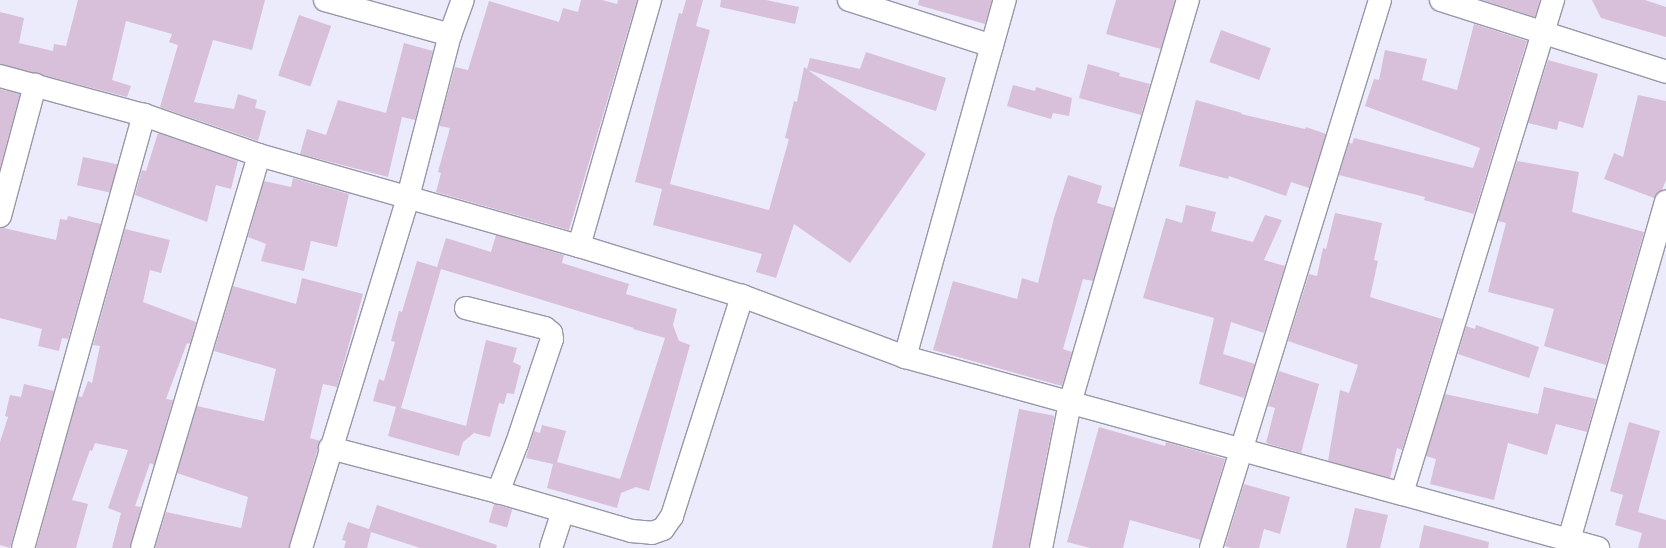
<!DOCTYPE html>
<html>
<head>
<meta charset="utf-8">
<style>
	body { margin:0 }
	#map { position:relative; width:1666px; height:548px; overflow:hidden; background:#ecebfc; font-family:Roboto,sans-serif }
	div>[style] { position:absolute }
	.building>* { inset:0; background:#d8bfda; transform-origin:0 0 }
	.roads { filter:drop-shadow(1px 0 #9897a7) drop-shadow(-1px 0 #9897a7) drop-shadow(0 1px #9897a7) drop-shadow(0 -1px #9897a7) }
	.minor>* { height:22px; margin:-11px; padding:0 11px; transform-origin:11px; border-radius:11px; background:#fff }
	.secondary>* { height:22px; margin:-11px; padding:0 11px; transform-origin:11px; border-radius:11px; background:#fff }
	span { translate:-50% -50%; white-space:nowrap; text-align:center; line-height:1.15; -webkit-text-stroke:4px #ecebfc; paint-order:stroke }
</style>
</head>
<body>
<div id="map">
	<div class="building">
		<div style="clip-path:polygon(78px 0,265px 0,252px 50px,213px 40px,194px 102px,234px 109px,238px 94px,257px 100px,255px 108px,266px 111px,258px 141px,160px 107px,178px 45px,169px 42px,172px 34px,126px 21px,112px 80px,131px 86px,127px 97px,0 64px,0 12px,24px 18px,19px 43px,53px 51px,54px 44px,66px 46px)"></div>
		<div style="clip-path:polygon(581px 0,602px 0,617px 4px,618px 0,637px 0,569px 230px,436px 192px,441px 173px,438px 172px,450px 128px,439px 126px,455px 67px,468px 70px,489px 1px,559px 22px,563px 8px,578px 12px)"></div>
		<div style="clip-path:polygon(686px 0,703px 0,696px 26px,710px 30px,670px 184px,769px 210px,789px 139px,785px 138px,794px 101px,797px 102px,804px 67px,807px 69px,810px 58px,860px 69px,866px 52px,946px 78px,936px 111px,808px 70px,926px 154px,850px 263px,794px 224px,776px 278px,756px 272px,762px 254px,653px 225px,662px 189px,635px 182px,679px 13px,682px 14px)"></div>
		<div style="clip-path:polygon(721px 0,766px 0,799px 7px,795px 24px,720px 7px)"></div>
		<div style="clip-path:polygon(919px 0,992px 0,985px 24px,918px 5px)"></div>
		<div style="clip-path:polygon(1116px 0,1175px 0,1161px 49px,1106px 34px)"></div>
		<div style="clip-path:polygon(1482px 0,1540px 0,1535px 17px)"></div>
		<div style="clip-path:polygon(1592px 0,1645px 0,1666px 7px,1666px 37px,1601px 18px)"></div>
		<div style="left:299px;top:15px;width:34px;height:64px;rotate:19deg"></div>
		<div style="clip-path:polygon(1474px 24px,1527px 41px,1474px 214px,1424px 200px,1425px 197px,1339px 175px,1349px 142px,1352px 144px,1354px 138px,1473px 168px,1480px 148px,1365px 106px,1374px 79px,1379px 80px,1385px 50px,1427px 59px,1422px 80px,1457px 90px)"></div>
		<div style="left:1221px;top:30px;width:53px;height:34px;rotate:20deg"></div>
		<div style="clip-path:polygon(404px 43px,433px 51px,415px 120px,402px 117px,388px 177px,300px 154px,307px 129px,326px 135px,338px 100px,386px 113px)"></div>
		<div style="clip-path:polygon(1548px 60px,1598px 74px,1583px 128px,1559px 121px,1557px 130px,1528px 123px)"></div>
		<div style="clip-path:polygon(1088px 64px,1120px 73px,1119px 76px,1150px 84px,1141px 115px,1079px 98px)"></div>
		<div style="clip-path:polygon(1013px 85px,1035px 91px,1036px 87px,1072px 98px,1069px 116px,1053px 113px,1051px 119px,1007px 106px)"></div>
		<div style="clip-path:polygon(0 89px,20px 94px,0 168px)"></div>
		<div style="clip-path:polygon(1638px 95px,1666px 101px,1666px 180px,1662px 190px,1654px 198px,1604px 179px,1614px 153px,1623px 157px)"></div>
		<div style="clip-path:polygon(1196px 100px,1242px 113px,1241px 114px,1305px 129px,1306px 127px,1326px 134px,1309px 188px,1291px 182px,1286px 196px,1229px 176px,1228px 179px,1179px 166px)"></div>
		<div style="clip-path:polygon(158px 133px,238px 161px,231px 189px,216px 185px,207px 222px,135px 195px,142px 170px,146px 171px)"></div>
		<div style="left:83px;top:157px;width:35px;height:29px;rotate:12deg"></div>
		<div style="clip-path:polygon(1517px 161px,1579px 172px,1572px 212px,1644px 232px,1606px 365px,1544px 346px,1554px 309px,1488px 292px,1506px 223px,1498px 221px)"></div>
		<div style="clip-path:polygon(1068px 175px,1102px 186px,1097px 203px,1114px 208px,1093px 281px,1083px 279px,1063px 349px,1072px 352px,1062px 386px,933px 350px,953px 281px,1017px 299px,1022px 278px,1038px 283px,1054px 218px)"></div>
		<div style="clip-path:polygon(293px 178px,349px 194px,337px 247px,311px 241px,304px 271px,261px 261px,266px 244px,248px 237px,264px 181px,291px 187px)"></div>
		<div style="clip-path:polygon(1186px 205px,1216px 212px,1211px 231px,1253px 242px,1265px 215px,1282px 220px,1264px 260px,1285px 266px,1264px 333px,1231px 322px,1223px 354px,1255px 364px,1244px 398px,1199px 384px,1214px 318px,1143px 298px,1166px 218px,1182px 223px)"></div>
		<div style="clip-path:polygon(1335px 213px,1382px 223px,1374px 260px,1378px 261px,1370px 297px,1442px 319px,1402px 450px,1397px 448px,1390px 478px,1328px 461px,1340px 390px,1349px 393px,1358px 365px,1288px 341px,1309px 274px,1317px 276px,1323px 248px,1326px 249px)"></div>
		<div style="clip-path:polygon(68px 216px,101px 224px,68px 339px,62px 338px,59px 351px,38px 346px,42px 329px,0 318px,0 228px,4px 228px,56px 240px,60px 219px,67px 220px)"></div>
		<div style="clip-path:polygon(125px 229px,170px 240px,161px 273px,150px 270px,143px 302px,196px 322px,190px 344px,187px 343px,166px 399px,173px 400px,154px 465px,150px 463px,135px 506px,141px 507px,130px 548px,112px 548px,121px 513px,108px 508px,128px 450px,95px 443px,92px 451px,90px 450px,72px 500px,88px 504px,76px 548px,36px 548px,78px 396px,82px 397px,88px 381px,92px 383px,100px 346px,93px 345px)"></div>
		<div style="clip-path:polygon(496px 235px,564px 255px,562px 263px,629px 284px,626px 294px,677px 309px,673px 325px,679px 341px,690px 345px,649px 491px,636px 487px,621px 493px,617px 508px,547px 488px,553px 464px,526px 458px,534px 431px,540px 433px,542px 425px,566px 431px,557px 462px,620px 479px,665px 338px,633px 329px,634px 328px,441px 269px,401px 408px,466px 426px,486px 340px,517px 348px,513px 362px,521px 366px,514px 394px,507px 393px,504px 404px,499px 403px,490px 437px,474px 433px,463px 442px,459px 456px,388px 436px,396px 407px,373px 401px,379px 379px,384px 381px,395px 342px,391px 341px,399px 311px,402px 312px,417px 261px,437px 267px,446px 238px,491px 252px)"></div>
		<div style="clip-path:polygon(302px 278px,363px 294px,337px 387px,323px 384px,310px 438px,320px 441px,289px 548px,155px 548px,166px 512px,241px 528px,248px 497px,177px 473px,197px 406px,264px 421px,276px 369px,214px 351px,233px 286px,296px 304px)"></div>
		<div style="clip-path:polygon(1476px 325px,1539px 347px,1529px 378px,1458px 354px,1466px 326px,1475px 329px)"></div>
		<div style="clip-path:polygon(1279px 371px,1319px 384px,1301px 453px,1266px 443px,1275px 408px,1268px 406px)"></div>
		<div style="clip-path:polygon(24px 384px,54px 391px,10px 548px,0 545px,0 442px,8px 417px,5px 416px,10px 395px,21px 397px)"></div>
		<div style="clip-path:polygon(1544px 387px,1596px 399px,1587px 432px,1556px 424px,1547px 455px,1508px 443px,1494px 500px,1430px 484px,1436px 459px,1426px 456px,1445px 394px,1538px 414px)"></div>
		<div style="left:1019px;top:409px;width:36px;height:142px;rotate:11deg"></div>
		<div style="clip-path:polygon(1629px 422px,1660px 431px,1638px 512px,1666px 520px,1666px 548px,1638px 548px,1642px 533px,1615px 525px,1623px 495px,1610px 491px)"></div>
		<div style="clip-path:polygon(1099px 427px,1165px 446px,1166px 442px,1225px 459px,1201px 540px,1130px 520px,1123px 548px,1090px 548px,1067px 542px)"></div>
		<div style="clip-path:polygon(1244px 484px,1290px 497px,1280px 534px,1264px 529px,1259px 548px,1231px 548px,1225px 546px)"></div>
		<div style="left:494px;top:504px;width:19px;height:19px;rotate:16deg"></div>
		<div style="clip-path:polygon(377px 505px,497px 545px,496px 548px,420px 548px,371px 532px,367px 548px,344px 548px,346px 541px,342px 540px,348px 522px,369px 529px)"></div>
		<div style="clip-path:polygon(1355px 508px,1388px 515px,1380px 548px,1346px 548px)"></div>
		<div style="clip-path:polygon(1424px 525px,1489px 542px,1488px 548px,1419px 548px)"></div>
	</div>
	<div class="roads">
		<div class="minor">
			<div style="left:325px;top:0;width:130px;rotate:15.6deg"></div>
			<div style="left:849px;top:0;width:150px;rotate:17.8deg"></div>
			<div style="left:1441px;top:0;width:236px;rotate:17.7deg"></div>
			<div style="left:0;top:76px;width:149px;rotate:15.2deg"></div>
			<div style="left:144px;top:115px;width:122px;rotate:19.2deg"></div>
			<div style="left:259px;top:155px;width:333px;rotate:15.9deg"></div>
			<div style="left:579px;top:246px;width:170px;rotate:17.1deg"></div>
			<div style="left:742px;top:296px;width:174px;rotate:20.5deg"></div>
			<div style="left:905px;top:357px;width:719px;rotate:15.41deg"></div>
			<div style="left:0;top:216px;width:136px;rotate:-75deg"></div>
			<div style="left:579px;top:246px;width:256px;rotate:-73.9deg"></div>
			<div style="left:466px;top:308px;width:81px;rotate:14.2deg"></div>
			<div style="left:545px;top:328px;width:8px;rotate:40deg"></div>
			<div style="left:551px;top:333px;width:6px;rotate:81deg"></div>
			<div style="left:552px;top:339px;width:110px;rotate:108.6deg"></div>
			<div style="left:517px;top:443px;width:53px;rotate:111.2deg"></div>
			<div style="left:905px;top:357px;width:371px;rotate:-74.4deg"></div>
			<div style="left:330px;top:448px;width:174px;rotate:14.7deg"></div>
			<div style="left:498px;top:492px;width:139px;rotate:16.3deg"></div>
			<div style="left:631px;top:531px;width:21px;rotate:5deg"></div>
			<div style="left:652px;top:533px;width:12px;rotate:-20deg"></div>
			<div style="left:663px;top:529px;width:16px;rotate:-55deg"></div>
			<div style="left:672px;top:516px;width:231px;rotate:-72.3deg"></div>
			<div style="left:1402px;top:493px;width:516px;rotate:-72.97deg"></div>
			<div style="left:1569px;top:540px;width:352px;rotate:-74deg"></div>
			<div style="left:23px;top:548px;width:450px;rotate:-74.4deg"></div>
			<div style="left:142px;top:548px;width:410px;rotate:-73.4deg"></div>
			<div style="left:301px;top:548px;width:367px;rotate:-73deg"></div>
			<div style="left:408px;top:197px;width:167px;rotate:-75.5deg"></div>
			<div style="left:450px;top:35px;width:37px;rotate:-70deg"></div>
			<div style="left:551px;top:548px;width:39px;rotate:-72deg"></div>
			<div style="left:1211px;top:548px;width:573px;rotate:-72.86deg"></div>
		</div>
		<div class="secondary">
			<div style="left:1041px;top:548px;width:148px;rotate:-78.7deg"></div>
			<div style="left:1070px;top:403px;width:420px;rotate:-73.7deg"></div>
		</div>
	</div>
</div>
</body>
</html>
